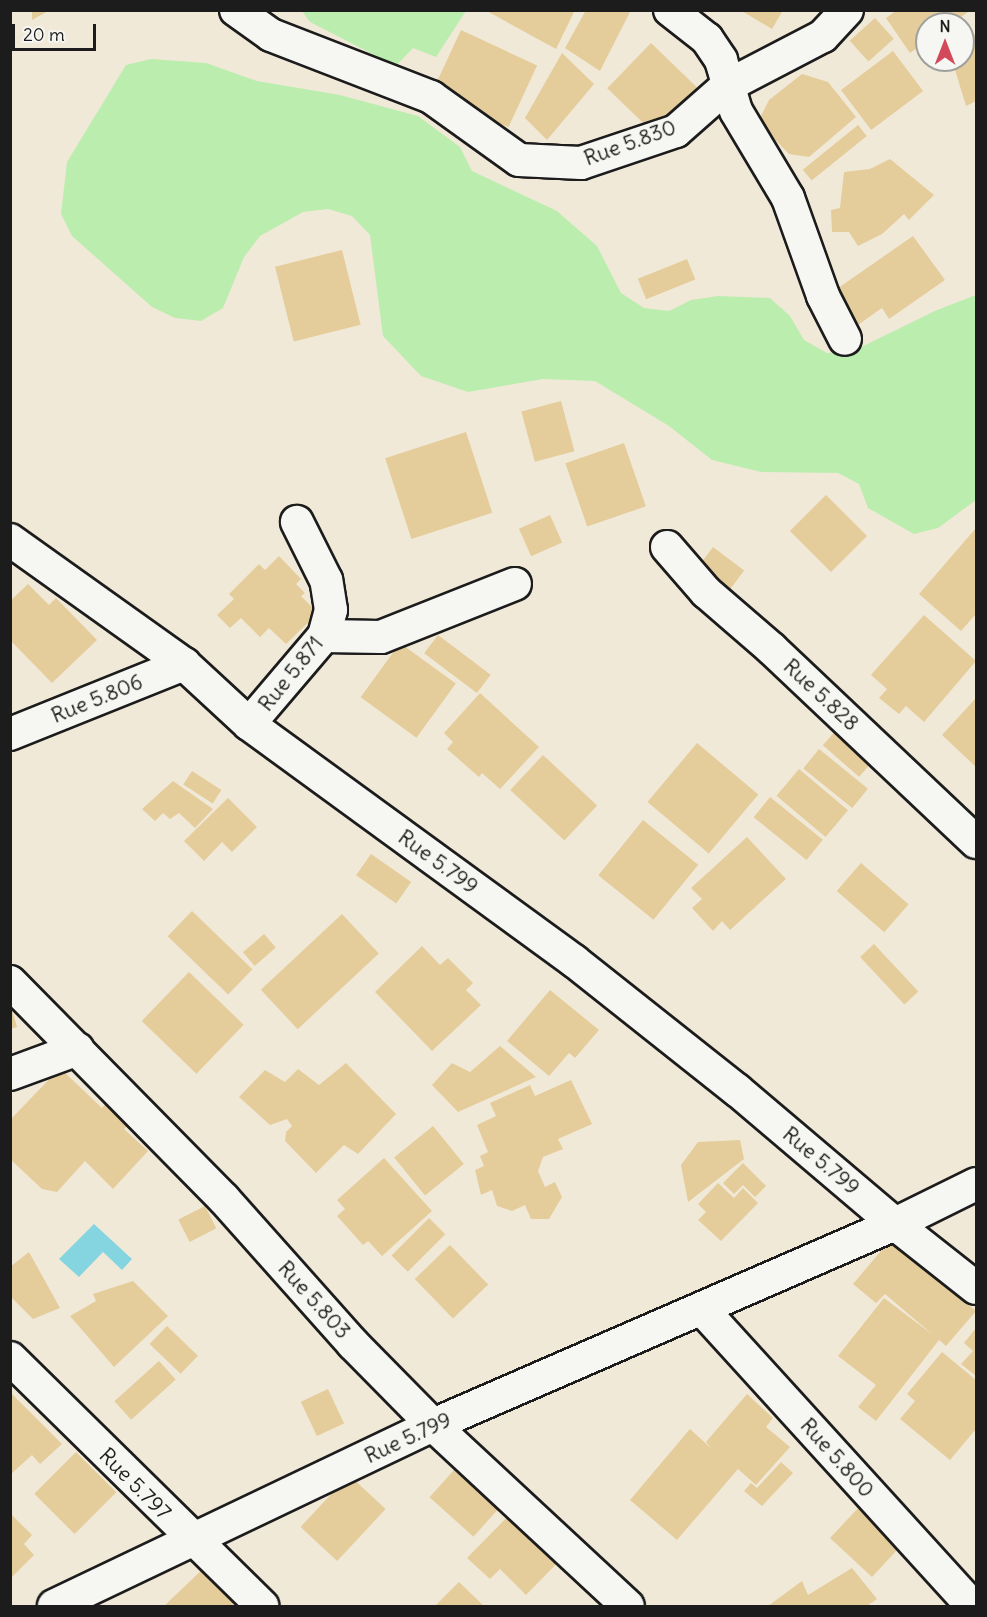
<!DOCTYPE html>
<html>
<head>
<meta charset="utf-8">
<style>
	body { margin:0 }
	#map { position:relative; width:987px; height:1617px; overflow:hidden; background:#f1e9d8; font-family:Delius,sans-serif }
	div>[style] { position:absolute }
	.green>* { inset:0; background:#bbedae }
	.water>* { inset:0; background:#85d5e1 }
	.building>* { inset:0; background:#e5cc9b; transform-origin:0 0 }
	.roads { filter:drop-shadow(2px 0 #1c1c1c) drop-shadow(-2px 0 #1c1c1c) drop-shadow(0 2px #1c1c1c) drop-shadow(0 -2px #1c1c1c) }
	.minor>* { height:32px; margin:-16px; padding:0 16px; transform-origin:16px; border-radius:16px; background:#f6f6f2 }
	span { translate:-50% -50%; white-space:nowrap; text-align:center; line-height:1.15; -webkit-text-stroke:6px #f6f6f2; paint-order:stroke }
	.street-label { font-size:21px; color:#1c1c1c }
	.frame { position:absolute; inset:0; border:12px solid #1c1c1c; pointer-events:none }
	.north { position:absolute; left:915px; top:12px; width:60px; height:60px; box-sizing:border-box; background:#f6f6f2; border:2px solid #9f9f9c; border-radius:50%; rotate:0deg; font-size:16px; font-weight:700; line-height:24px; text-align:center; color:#1c1c1c }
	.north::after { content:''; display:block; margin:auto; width:21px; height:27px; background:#d1495b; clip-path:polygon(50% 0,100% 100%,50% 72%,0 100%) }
	.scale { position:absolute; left:12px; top:24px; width:84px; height:27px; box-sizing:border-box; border:3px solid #1c1c1c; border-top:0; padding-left:8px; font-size:18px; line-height:21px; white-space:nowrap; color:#1c1c1c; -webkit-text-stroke:4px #f6f6f2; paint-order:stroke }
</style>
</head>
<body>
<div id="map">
	<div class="green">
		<div style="clip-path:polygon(302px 11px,466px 11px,436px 57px,413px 48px,396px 66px,310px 22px)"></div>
		<div style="clip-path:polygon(151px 59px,206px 63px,257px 81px,340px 95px,418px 116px,460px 147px,472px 171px,557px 211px,597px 246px,621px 293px,644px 308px,669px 311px,691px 300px,718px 296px,770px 298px,790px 316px,804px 340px,827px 353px,851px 352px,937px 310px,976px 295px,976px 500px,938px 528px,914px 534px,868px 508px,859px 484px,838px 473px,761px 472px,712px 460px,669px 426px,595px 381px,543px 379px,468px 392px,421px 376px,383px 336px,370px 235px,352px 216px,328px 209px,303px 212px,260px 236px,244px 257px,223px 308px,201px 321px,175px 318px,152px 307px,72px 236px,61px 214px,67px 162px,126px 65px)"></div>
	</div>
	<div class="water">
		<div style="clip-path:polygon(94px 1224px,132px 1259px,122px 1270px,103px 1252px,79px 1277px,59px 1259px)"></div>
	</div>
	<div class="building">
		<div style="clip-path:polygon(32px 10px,50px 10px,32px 20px)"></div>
		<div style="clip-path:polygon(485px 10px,575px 10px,556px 49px)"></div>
		<div style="clip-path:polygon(586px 10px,631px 10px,600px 71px,565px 48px)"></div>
		<div style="clip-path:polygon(740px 10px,783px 10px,772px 29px)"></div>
		<div style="clip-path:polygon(897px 10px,971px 10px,951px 24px,927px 24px,927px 41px,910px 53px,886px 18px)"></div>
		<div style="left:875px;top:18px;width:28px;height:34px;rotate:48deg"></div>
		<div style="left:461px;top:30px;width:84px;height:68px;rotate:25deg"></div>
		<div style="clip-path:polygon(976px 34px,976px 101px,966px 106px,952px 60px,963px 60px,963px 41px)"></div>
		<div style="left:651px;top:43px;width:64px;height:63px;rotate:44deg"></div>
		<div style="left:893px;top:51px;width:50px;height:65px;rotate:53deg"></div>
		<div style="clip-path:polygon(562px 53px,594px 84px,547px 140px,525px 118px)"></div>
		<div style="clip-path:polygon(802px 74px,828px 82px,856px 117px,809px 157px,789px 154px,758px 122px,769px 100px)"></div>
		<div style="left:858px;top:125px;width:14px;height:71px;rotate:51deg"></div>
		<div style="clip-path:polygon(890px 159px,934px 195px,909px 220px,904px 214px,882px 234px,858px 246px,849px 232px,832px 232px,831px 210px,840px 208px,844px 172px,870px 169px)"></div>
		<div style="clip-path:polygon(913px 236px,945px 280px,889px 319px,882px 308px,855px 327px,831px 293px)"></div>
		<div style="left:342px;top:250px;width:77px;height:69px;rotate:76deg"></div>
		<div style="left:687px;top:259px;width:22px;height:53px;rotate:68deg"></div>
		<div style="left:561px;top:401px;width:52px;height:41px;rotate:75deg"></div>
		<div style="left:466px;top:432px;width:85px;height:85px;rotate:72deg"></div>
		<div style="left:624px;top:443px;width:67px;height:62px;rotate:71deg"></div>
		<div style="left:826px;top:495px;width:58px;height:51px;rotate:45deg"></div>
		<div style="left:550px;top:515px;width:30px;height:34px;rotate:66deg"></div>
		<div style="clip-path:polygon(976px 528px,976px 614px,961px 631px,919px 594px)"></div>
		<div style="left:713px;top:547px;width:39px;height:30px;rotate:37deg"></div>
		<div style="clip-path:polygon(279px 556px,301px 579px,296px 584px,305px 593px,301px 596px,318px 613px,286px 644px,269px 628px,260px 637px,241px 618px,230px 628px,217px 615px,234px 599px,229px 594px,259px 564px,265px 570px)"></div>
		<div style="clip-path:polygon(28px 584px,49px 605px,56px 598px,97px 640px,52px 683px,10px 640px,10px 601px)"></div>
		<div style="clip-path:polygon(924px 615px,976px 661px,924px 722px,906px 706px,899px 714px,879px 698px,887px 689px,871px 675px)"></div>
		<div style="left:438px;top:635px;width:66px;height:23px;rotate:37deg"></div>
		<div style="left:400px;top:643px;width:69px;height:67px;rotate:36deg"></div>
		<div style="clip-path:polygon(480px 693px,539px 747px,500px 789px,482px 773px,479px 777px,447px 749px,453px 742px,444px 733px)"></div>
		<div style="clip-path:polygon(976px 698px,976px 767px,942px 735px)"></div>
		<div style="left:838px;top:728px;width:48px;height:23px;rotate:41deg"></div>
		<div style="left:697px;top:743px;width:80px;height:77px;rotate:40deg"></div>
		<div style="left:819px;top:749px;width:63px;height:25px;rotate:39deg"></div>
		<div style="left:543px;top:755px;width:74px;height:48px;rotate:43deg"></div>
		<div style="left:799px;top:769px;width:64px;height:35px;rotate:40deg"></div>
		<div style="left:192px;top:771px;width:35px;height:16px;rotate:33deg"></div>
		<div style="clip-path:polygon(173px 781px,213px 809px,195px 828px,179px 813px,170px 819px,163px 813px,155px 821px,142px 809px)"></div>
		<div style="left:770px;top:797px;width:68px;height:26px;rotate:39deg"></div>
		<div style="clip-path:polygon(228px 798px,257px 827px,232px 852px,222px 842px,204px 861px,184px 841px)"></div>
		<div style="left:643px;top:820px;width:71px;height:71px;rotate:39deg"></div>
		<div style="clip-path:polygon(747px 837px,786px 879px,730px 930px,722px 921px,713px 931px,692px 908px,702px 899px,691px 888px)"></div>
		<div style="left:371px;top:854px;width:49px;height:26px;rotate:35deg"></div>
		<div style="left:861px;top:863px;width:63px;height:37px;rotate:41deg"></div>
		<div style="left:192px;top:911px;width:84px;height:35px;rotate:44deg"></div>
		<div style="left:342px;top:914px;width:54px;height:111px;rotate:47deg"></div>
		<div style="left:264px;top:934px;width:18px;height:28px;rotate:49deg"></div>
		<div style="left:874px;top:944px;width:65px;height:19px;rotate:47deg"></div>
		<div style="clip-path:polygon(422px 946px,440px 965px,448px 958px,473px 983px,466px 990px,481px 1005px,432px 1051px,375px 992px)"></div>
		<div style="left:189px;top:972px;width:76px;height:68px;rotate:44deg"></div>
		<div style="clip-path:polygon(550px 990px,599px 1030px,575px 1058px,569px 1053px,549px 1076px,507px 1041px)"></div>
		<div style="clip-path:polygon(11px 1006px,17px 1027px,10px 1029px,10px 1007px)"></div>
		<div style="clip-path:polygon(500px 1046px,536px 1077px,458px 1112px,432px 1085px,452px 1063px,470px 1072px)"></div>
		<div style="clip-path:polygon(346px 1063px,396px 1114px,358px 1154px,344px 1145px,316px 1173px,285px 1141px,286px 1132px,292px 1126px,287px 1119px,270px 1125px,239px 1097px,265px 1070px,285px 1082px,298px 1069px,319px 1085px)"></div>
		<div style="clip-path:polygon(60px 1068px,102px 1108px,107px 1102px,139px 1113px,124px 1129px,148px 1151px,113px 1189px,85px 1161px,57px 1192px,42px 1189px,10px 1159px,10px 1120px)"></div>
		<div style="clip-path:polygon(571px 1080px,592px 1124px,558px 1139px,563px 1149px,543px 1157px,538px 1171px,545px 1187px,555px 1182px,562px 1197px,549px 1219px,531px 1219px,525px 1205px,512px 1211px,497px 1206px,492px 1190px,481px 1195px,475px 1170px,484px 1166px,480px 1156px,488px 1152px,477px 1125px,496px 1116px,490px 1103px,530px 1085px,535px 1096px)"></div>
		<div style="left:433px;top:1126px;width:49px;height:50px;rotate:51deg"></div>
		<div style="clip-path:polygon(740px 1140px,744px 1159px,688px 1202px,681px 1165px,698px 1142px)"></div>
		<div style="clip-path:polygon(384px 1158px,432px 1211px,382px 1256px,368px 1241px,363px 1245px,337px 1216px,345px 1209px,337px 1200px)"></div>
		<div style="clip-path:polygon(743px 1163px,766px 1186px,755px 1197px,743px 1185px,734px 1194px,723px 1183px)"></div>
		<div style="clip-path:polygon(718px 1183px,734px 1198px,743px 1188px,758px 1203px,721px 1241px,698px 1220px,706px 1212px,698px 1204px)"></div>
		<div style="left:205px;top:1206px;width:25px;height:30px;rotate:63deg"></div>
		<div style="left:429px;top:1218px;width:23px;height:53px;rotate:45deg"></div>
		<div style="clip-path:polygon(891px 1239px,976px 1311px,946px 1346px,939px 1340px,876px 1421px,858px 1407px,876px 1385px,838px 1356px,884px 1298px,933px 1335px,885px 1294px,876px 1303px,853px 1284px)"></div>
		<div style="left:450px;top:1245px;width:55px;height:49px;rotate:46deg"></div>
		<div style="clip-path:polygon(29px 1252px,60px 1308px,33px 1319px,10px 1296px,10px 1267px)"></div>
		<div style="clip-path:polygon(133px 1281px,168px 1316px,114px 1367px,70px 1316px,96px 1301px,93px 1294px)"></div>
		<div style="left:167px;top:1326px;width:43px;height:25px;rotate:44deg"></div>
		<div style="clip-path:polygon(976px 1328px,976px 1376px,961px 1364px,973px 1351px,964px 1343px)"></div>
		<div style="clip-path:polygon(942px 1352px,976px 1380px,976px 1429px,950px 1460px,900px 1419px,915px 1401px,907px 1394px)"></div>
		<div style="left:159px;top:1361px;width:25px;height:60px;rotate:48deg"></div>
		<div style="left:328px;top:1389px;width:38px;height:30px;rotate:65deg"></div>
		<div style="clip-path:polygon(10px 1392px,62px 1444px,40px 1464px,32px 1455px,10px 1475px)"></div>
		<div style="clip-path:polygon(747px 1394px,773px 1418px,766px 1427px,790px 1447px,756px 1485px,738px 1469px,677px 1540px,630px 1500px,690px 1429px,712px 1449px,706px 1442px)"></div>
		<div style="left:76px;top:1452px;width:57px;height:59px;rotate:45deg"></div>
		<div style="left:463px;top:1460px;width:59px;height:50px;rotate:42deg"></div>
		<div style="clip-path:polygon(781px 1462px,793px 1473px,762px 1506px,744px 1491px,751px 1483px,757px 1488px)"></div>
		<div style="left:349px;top:1475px;width:50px;height:71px;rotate:43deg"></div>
		<div style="clip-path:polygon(878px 1487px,929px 1534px,907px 1558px,898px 1549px,872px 1577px,830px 1538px)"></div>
		<div style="clip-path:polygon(518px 1506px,566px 1554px,526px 1595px,500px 1569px,490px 1579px,467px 1558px)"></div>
		<div style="clip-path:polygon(10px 1513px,32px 1535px,24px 1544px,34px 1555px,10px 1579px)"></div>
		<div style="clip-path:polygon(206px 1566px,238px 1599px,231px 1606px,164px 1606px)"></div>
		<div style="clip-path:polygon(852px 1568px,877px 1599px,867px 1606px,768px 1606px,802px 1581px,808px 1595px)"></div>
		<div style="clip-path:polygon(459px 1582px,484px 1606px,435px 1606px)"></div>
	</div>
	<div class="roads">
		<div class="minor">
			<div style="left:236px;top:10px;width:43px;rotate:35.5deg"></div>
			<div style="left:271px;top:35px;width:172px;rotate:21.2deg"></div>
			<div style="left:431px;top:97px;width:108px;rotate:35.6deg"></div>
			<div style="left:519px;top:160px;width:62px;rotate:2.8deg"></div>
			<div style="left:581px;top:163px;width:100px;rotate:-18.6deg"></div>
			<div style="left:676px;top:131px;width:68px;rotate:-41.4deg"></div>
			<div style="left:727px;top:86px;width:108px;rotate:-27.5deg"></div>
			<div style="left:823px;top:36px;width:35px;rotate:-47deg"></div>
			<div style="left:670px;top:10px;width:47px;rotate:38.1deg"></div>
			<div style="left:707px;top:39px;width:25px;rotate:56deg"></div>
			<div style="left:721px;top:60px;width:53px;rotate:73.6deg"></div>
			<div style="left:736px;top:111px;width:101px;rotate:59.1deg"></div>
			<div style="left:788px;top:198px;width:104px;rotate:70.3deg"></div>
			<div style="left:823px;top:296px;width:48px;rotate:62.9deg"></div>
			<div style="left:10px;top:540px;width:214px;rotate:35.5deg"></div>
			<div style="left:184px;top:664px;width:88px;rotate:42.7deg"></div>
			<div style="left:249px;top:724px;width:402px;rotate:36.1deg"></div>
			<div style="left:574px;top:961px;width:208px;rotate:38.4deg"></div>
			<div style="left:737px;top:1090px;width:207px;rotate:40.3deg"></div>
			<div style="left:895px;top:1224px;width:504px;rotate:156.49deg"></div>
			<div style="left:433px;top:1425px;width:420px;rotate:154.5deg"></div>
			<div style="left:667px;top:547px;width:60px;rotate:49.1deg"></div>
			<div style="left:706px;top:592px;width:87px;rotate:40.8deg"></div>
			<div style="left:772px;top:649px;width:281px;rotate:43.4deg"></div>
			<div style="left:324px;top:636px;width:57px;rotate:1deg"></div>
			<div style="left:381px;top:637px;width:144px;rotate:-21.6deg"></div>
			<div style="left:249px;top:724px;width:116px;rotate:-49.6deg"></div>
			<div style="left:324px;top:636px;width:27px;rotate:-75deg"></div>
			<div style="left:331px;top:610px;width:30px;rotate:-99deg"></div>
			<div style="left:326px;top:580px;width:65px;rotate:-116.6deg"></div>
			<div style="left:10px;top:734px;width:188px;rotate:-21.9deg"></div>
			<div style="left:10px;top:982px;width:305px;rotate:45.4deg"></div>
			<div style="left:224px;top:1199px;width:194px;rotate:48.3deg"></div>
			<div style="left:353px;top:1344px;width:114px;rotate:45.4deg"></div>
			<div style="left:433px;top:1425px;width:266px;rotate:42.9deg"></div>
			<div style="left:10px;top:1074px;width:72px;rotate:-20.2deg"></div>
			<div style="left:976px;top:1184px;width:90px;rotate:153.7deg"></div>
			<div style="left:895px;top:1224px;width:103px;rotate:38.3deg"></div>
			<div style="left:702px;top:1309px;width:401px;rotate:47.7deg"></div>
			<div style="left:10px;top:1358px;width:354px;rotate:44.5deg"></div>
		</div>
	</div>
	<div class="street-label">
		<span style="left:630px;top:143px;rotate:-20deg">Rue 5.830</span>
		<span style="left:291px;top:674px;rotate:-51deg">Rue 5.871</span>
		<span style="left:821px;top:695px;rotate:43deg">Rue 5.828</span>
		<span style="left:97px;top:699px;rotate:-22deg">Rue 5.806</span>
		<span style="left:438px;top:862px;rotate:36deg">Rue 5.799</span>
		<span style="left:821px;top:1161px;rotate:40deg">Rue 5.799</span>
		<span style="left:314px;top:1300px;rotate:48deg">Rue 5.803</span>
		<span style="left:408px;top:1438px;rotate:-25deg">Rue 5.799</span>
		<span style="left:837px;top:1458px;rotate:48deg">Rue 5.800</span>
		<span style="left:135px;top:1484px;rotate:45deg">Rue 5.797</span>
	</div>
	<div class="frame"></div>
	<div class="north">N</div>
	<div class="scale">20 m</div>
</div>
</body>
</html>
